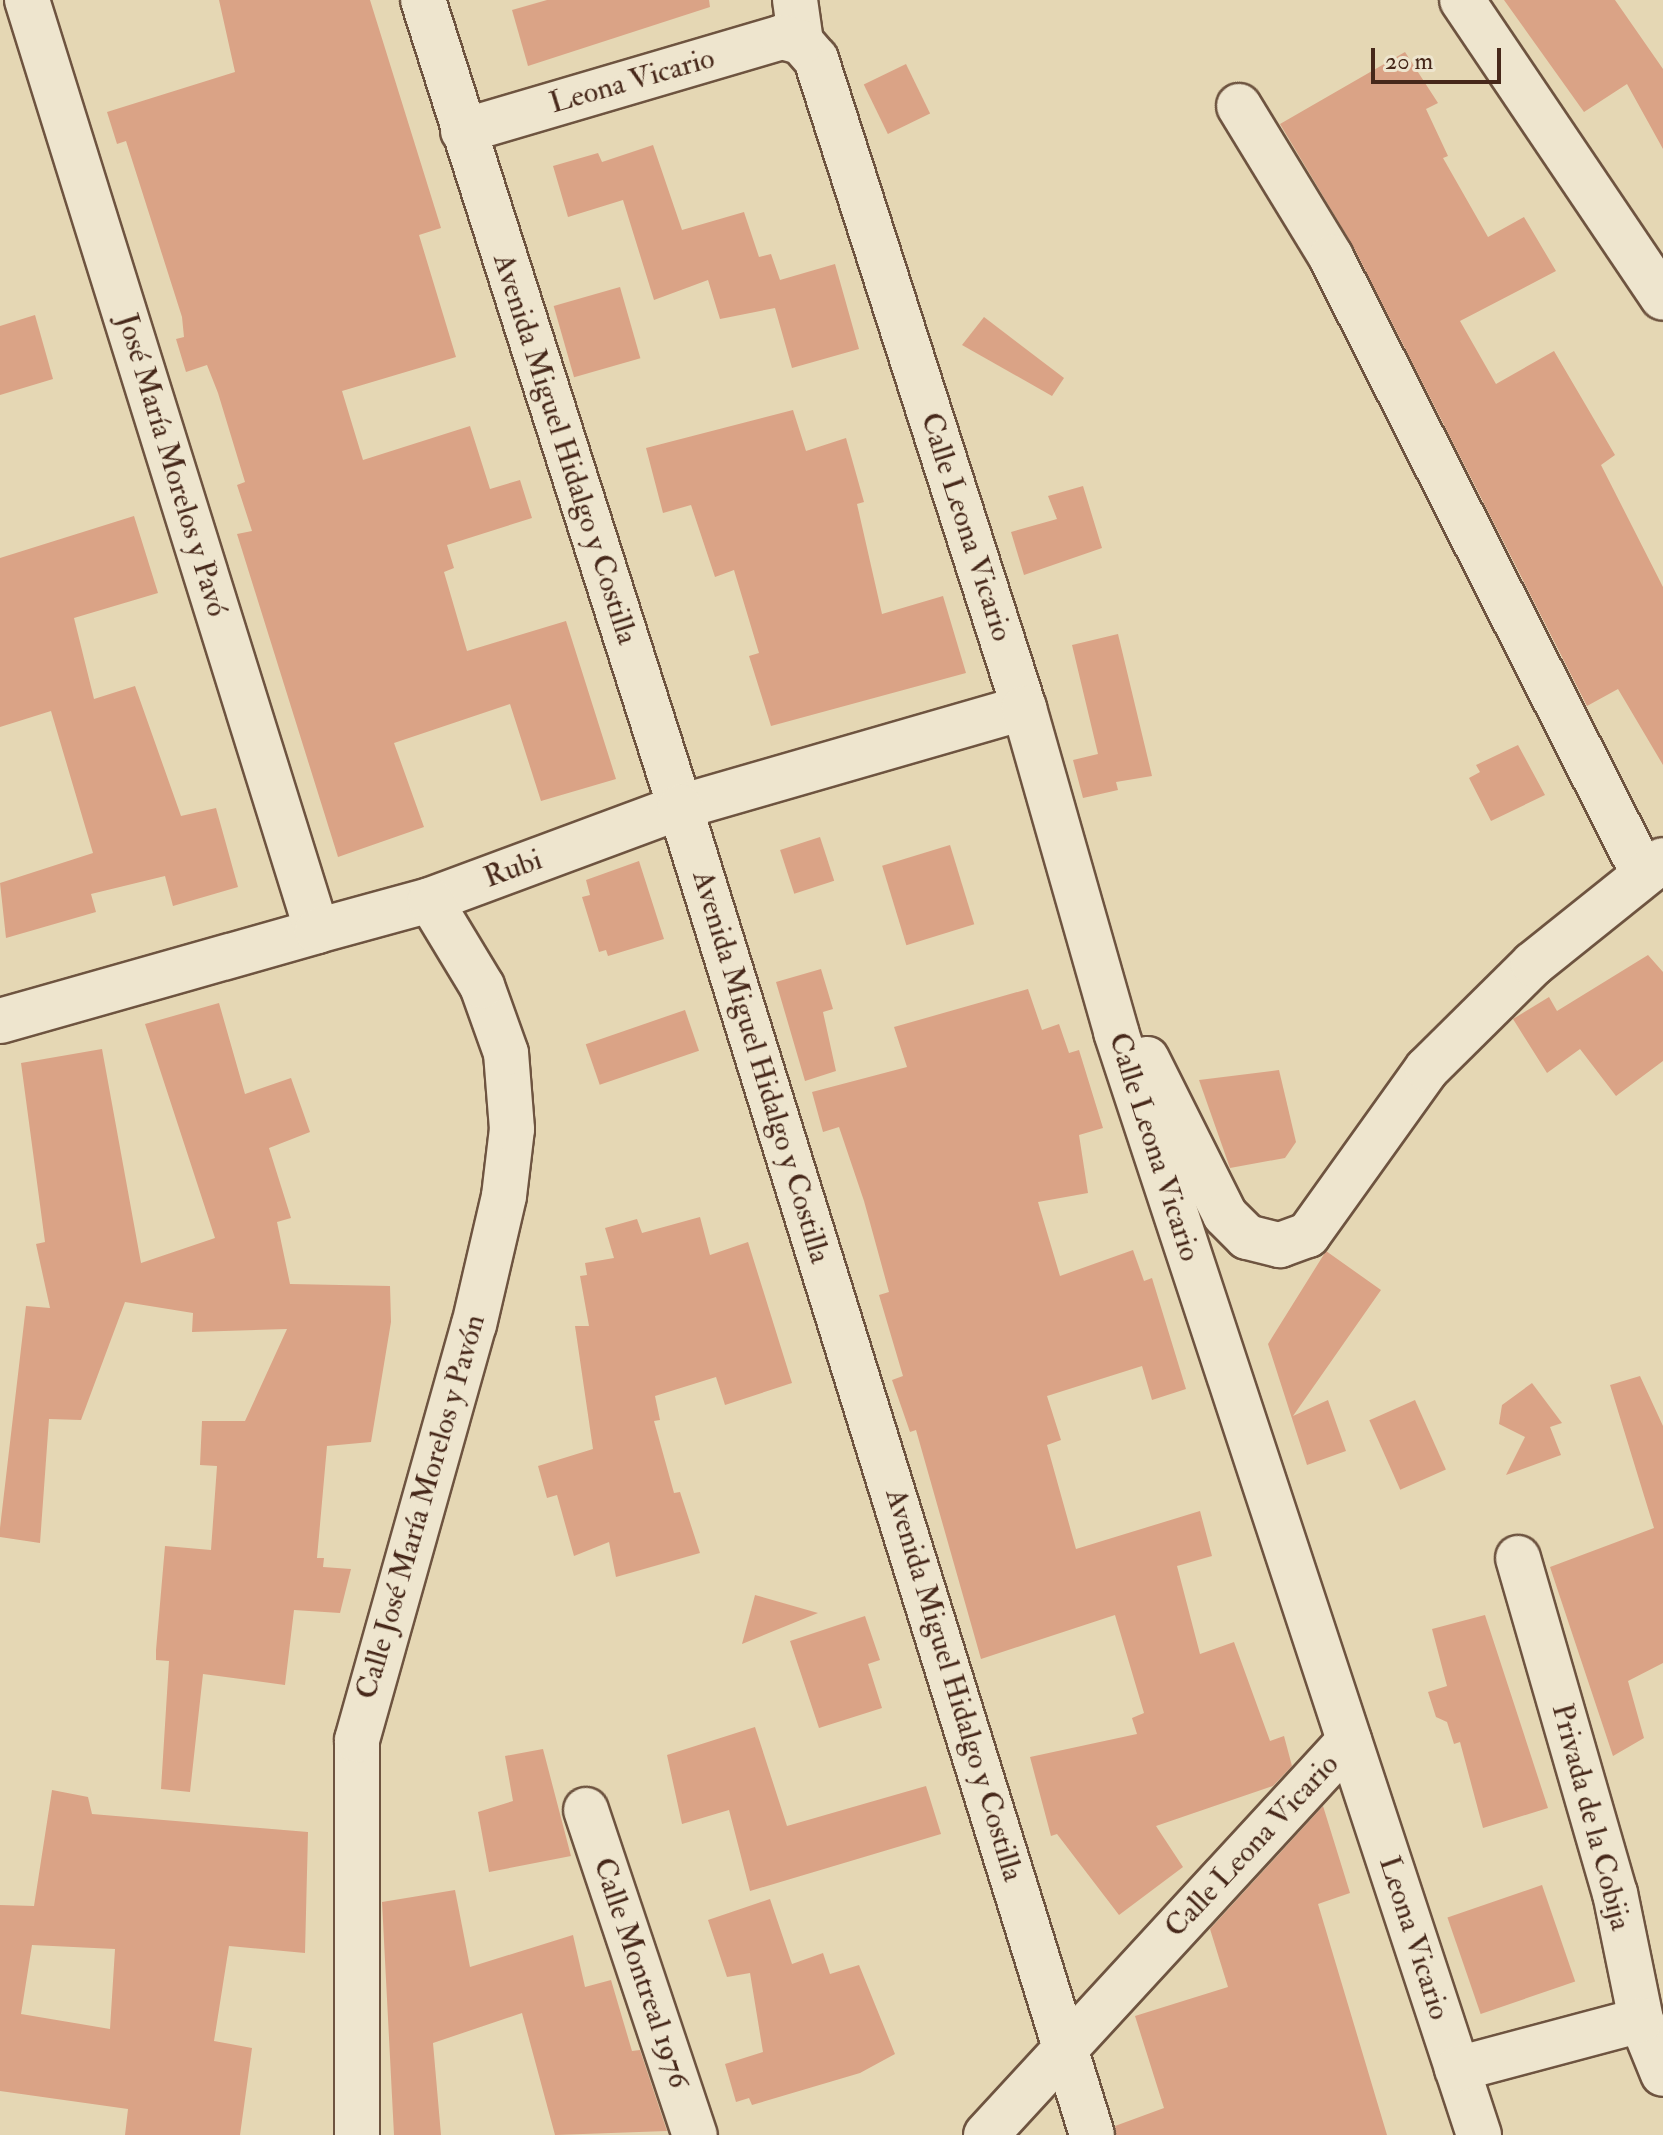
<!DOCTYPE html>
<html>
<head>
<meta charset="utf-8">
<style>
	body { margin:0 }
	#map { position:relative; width:1663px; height:2135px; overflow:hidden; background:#e5d7b4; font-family:"IM FELL Double Pica",serif }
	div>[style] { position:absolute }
	.building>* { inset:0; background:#daa386; transform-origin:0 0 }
	.roads { filter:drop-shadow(2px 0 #6e5440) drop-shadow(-2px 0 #6e5440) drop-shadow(0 2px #6e5440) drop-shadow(0 -2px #6e5440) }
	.street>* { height:44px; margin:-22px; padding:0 22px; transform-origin:22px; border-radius:22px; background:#eee5ce }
	.secondary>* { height:44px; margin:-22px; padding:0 22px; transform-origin:22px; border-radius:22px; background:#eee5ce }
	span { translate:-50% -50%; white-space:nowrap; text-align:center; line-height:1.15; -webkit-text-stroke:6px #eee5ce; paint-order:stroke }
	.street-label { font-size:30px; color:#47281a }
	.scale { position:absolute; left:1371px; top:48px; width:130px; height:36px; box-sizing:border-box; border:4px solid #47281a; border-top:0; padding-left:10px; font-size:24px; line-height:28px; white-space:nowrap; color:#47281a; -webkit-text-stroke:6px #eee5ce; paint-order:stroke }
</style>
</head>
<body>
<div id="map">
	<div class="building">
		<div style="clip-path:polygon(219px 0,370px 0,441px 228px,419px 235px,456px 357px,342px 391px,363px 460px,470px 426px,490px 489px,520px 480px,532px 518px,447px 545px,454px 568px,444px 572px,467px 651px,566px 621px,616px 779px,541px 801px,510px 704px,394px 743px,424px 827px,338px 857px,237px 534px,252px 531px,237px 485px,245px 482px,218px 393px,207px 365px,186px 372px,176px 339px,184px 337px,182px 317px,126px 141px,117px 144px,107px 112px,235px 72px)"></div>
		<div style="clip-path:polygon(547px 0,709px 0,710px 7px,528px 66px,512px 10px)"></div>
		<div style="clip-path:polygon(1504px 0,1615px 0,1663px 69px,1663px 149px,1627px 84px,1584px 112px)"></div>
		<div style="clip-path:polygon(1405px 52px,1438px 103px,1426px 109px,1448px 156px,1443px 158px,1488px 237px,1524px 217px,1556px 271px,1460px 321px,1496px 384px,1554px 351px,1615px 455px,1601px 465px,1663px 587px,1663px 765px,1618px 689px,1587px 706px,1353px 246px,1280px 124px)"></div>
		<div style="left:906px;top:64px;width:55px;height:47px;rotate:64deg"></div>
		<div style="clip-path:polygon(653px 145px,682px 230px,744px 212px,759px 257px,771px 254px,780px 280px,835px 264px,859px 349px,792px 368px,775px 308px,720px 319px,708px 280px,654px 300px,623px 200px,568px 217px,553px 166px,598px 153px,602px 162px)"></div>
		<div style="left:620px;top:287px;width:74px;height:69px;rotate:74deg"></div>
		<div style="clip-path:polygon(35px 315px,53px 379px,0 395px,0 326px)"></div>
		<div style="clip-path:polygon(984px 317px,1064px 378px,1052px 396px,962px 345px)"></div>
		<div style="clip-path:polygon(793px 410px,806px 451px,846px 438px,864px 502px,857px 504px,882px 614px,943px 596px,966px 673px,771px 726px,749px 656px,759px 653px,734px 570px,715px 577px,691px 505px,663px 513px,646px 448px)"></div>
		<div style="clip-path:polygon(1083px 486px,1102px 548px,1024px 575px,1011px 532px,1057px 519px,1048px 496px)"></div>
		<div style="clip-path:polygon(134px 516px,158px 593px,74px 618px,94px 699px,135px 686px,181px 816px,216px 808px,238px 887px,173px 906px,165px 876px,91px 894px,96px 912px,6px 938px,0 883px,93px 853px,51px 711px,0 727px,0 558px)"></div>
		<div style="clip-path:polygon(1118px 634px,1152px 776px,1116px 782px,1118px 790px,1083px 798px,1073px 760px,1098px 754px,1072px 645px)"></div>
		<div style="clip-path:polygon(1518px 745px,1545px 795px,1491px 821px,1469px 778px,1480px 772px,1476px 765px)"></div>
		<div style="left:820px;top:837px;width:46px;height:42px;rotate:72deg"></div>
		<div style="left:950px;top:845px;width:83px;height:71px;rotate:73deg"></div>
		<div style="clip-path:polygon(639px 861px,664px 939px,608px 956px,606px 950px,599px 952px,582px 897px,590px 895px,586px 880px)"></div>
		<div style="clip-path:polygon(1648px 955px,1663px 972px,1663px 1061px,1616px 1096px,1580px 1049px,1547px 1073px,1513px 1019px,1549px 997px,1557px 1011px)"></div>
		<div style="clip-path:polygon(821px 969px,833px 1009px,823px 1012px,836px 1071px,805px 1081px,776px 982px)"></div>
		<div style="clip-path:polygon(1028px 989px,1042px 1030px,1059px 1024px,1069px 1053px,1079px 1050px,1103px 1128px,1079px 1135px,1088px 1193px,1038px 1202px,1060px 1276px,1133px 1250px,1144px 1281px,1152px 1278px,1186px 1389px,1152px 1400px,1142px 1366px,1047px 1396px,1061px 1440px,1047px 1445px,1076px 1549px,1200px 1511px,1212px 1556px,1177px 1566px,1200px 1654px,1234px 1642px,1270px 1741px,1284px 1736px,1292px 1766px,1273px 1786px,1156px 1826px,1183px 1867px,1119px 1915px,1057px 1834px,1051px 1836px,1030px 1757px,1137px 1734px,1132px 1718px,1144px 1713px,1115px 1615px,981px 1659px,916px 1430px,910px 1432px,892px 1380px,903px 1376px,879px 1295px,889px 1292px,864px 1201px,839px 1127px,823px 1132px,812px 1092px,907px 1067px,894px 1027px)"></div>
		<div style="clip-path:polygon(219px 1003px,245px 1094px,291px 1078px,310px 1132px,269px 1148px,291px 1218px,277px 1222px,290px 1284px,390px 1286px,391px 1322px,371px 1442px,327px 1446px,317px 1558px,324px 1558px,323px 1567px,351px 1569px,340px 1613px,294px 1610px,285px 1685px,203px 1674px,190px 1792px,161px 1789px,169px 1661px,156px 1660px,156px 1650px,165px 1546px,211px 1550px,217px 1466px,200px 1465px,202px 1421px,245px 1421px,287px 1329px,192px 1332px,193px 1313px,125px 1302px,81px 1420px,49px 1419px,40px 1543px,0 1537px,0 1528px,26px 1306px,50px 1308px,36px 1244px,45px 1242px,21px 1063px,102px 1049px,141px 1263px,215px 1238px,145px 1024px)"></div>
		<div style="left:685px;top:1010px;width:43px;height:105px;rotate:71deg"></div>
		<div style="clip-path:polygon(1279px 1070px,1296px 1142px,1285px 1158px,1230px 1168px,1199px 1080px)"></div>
		<div style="clip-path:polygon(700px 1217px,710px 1255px,748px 1242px,792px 1383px,725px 1405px,716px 1377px,655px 1396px,660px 1420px,654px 1421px,674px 1493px,680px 1492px,700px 1553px,616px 1577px,609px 1542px,574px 1556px,557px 1495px,547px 1498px,538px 1466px,593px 1449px,575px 1326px,589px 1326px,580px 1276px,587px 1275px,585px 1263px,614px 1258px,605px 1228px,637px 1219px,642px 1233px)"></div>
		<div style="clip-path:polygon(1326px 1251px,1381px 1290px,1293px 1416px,1328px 1400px,1346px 1451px,1307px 1465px,1268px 1344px)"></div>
		<div style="clip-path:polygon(1640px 1376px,1663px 1426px,1663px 1663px,1628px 1681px,1644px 1738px,1613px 1756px,1550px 1567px,1654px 1528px,1610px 1385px)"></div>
		<div style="clip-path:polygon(1532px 1383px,1562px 1423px,1550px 1427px,1561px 1455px,1506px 1475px,1525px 1437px,1499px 1424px,1502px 1405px)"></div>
		<div style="left:1415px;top:1400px;width:76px;height:50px;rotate:66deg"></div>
		<div style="clip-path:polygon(755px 1595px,818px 1613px,742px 1644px)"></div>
		<div style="clip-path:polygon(1485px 1615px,1548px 1808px,1483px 1828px,1460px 1742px,1454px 1744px,1447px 1722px,1436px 1717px,1428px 1692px,1447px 1686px,1432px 1629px)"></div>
		<div style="clip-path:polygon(865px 1616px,880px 1660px,868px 1664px,882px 1708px,819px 1728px,790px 1641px)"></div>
		<div style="clip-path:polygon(755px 1727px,787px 1826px,926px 1786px,941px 1834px,750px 1891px,729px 1810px,682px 1824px,667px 1755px)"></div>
		<div style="clip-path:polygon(543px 1749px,571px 1856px,489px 1872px,478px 1812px,513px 1801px,505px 1756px)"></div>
		<div style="clip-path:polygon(evenodd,52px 1790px,88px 1797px,92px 1814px,308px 1832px,305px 1953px,229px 1946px,214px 2041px,252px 2048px,240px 2135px,125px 2135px,128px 2109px,0 2091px,0 1905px,34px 1906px,52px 1790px,32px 1945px,115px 1949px,110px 2029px,21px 2014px,32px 1945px)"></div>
		<div style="clip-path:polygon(1323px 1806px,1350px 1893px,1318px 1904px,1387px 2135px,1116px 2135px,1115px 2126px,1164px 2108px,1135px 2016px,1228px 1987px,1210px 1929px)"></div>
		<div style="left:1542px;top:1885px;width:102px;height:100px;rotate:71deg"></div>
		<div style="clip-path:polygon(455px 1890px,470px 1967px,573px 1935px,585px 1987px,611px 1980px,632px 2051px,640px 2050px,667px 2131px,555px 2135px,522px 2013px,433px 2043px,441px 2135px,394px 2135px,382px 1902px)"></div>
		<div style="clip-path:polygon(770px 1899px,792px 1964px,823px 1953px,830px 1974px,859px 1965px,895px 2054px,860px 2073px,752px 2105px,749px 2098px,736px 2102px,725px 2064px,763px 2052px,750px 1973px,727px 1977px,708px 1920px)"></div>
	</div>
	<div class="roads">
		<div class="street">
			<div style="left:423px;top:0;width:847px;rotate:72.34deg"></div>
			<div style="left:680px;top:807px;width:358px;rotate:-16.1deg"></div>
			<div style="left:795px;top:0;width:42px;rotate:81.9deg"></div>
			<div style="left:801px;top:42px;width:23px;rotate:49deg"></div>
			<div style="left:816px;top:59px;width:682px;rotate:72.23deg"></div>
			<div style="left:1024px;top:708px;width:337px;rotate:74.1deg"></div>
			<div style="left:1116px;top:1032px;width:1161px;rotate:71.78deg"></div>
			<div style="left:1239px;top:106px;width:177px;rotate:58.6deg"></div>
			<div style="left:1331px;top:257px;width:688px;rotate:63.14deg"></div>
			<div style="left:463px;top:131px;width:333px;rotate:-16.4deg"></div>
			<div style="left:782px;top:37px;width:20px;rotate:15deg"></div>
			<div style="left:0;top:1021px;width:330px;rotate:-15.8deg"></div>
			<div style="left:1147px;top:1059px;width:174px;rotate:63.4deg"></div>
			<div style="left:1225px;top:1215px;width:31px;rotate:45deg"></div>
			<div style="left:1247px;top:1237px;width:34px;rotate:14deg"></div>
			<div style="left:1280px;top:1245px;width:30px;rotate:-20deg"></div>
			<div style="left:1308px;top:1235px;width:204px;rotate:-54.4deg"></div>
			<div style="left:1427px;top:1069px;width:149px;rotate:-44.7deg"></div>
			<div style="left:1533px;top:964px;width:166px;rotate:-38.7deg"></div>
			<div style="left:1518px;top:1558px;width:349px;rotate:73.9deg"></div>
			<div style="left:1615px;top:1893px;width:130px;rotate:78.4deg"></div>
			<div style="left:1641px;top:2020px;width:58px;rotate:67.8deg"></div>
			<div style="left:586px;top:1810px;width:343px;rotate:71.5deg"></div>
			<div style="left:1457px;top:2069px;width:190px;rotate:-14.9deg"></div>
			<div style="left:986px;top:2135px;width:536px;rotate:-47.35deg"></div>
		</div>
		<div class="secondary">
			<div style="left:27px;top:0;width:975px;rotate:72.7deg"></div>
			<div style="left:317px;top:931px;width:117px;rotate:-15.3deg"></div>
			<div style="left:430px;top:900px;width:267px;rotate:-20.4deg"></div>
			<div style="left:680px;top:807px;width:1390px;rotate:72.76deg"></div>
			<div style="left:1462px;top:0;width:359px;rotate:56deg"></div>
			<div style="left:357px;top:2135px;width:395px;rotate:-90deg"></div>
			<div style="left:357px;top:1740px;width:431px;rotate:-74.3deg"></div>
			<div style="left:474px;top:1325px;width:132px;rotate:-76.9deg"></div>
			<div style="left:504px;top:1196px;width:67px;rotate:-83.2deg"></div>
			<div style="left:512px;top:1129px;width:76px;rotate:-94.5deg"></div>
			<div style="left:506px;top:1053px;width:71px;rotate:-109.7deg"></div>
			<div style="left:482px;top:986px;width:100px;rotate:-121.2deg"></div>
		</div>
	</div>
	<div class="street-label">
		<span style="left:632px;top:81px;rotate:-16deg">Leona Vicario</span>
		<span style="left:565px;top:449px;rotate:72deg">Avenida Miguel Hidalgo y Costilla</span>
		<span style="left:172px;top:465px;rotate:73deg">José María Morelos y Pavó</span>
		<span style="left:966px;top:527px;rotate:72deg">Calle Leona Vicario</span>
		<span style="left:513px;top:869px;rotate:-20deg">Rubi</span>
		<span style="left:761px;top:1067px;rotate:73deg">Avenida Miguel Hidalgo y Costilla</span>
		<span style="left:1154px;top:1147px;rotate:72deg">Calle Leona Vicario</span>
		<span style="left:421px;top:1507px;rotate:-74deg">Calle José María Morelos y Pavón</span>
		<span style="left:954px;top:1685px;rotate:73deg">Avenida Miguel Hidalgo y Costilla</span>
		<span style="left:1591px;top:1817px;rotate:75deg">Privada de la Cobija</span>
		<span style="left:1252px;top:1846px;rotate:-47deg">Calle Leona Vicario</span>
		<span style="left:1414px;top:1938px;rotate:72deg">Leona Vicario</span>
		<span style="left:641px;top:1973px;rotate:71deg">Calle Montreal 1976</span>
	</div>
	<div class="scale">20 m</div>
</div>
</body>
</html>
